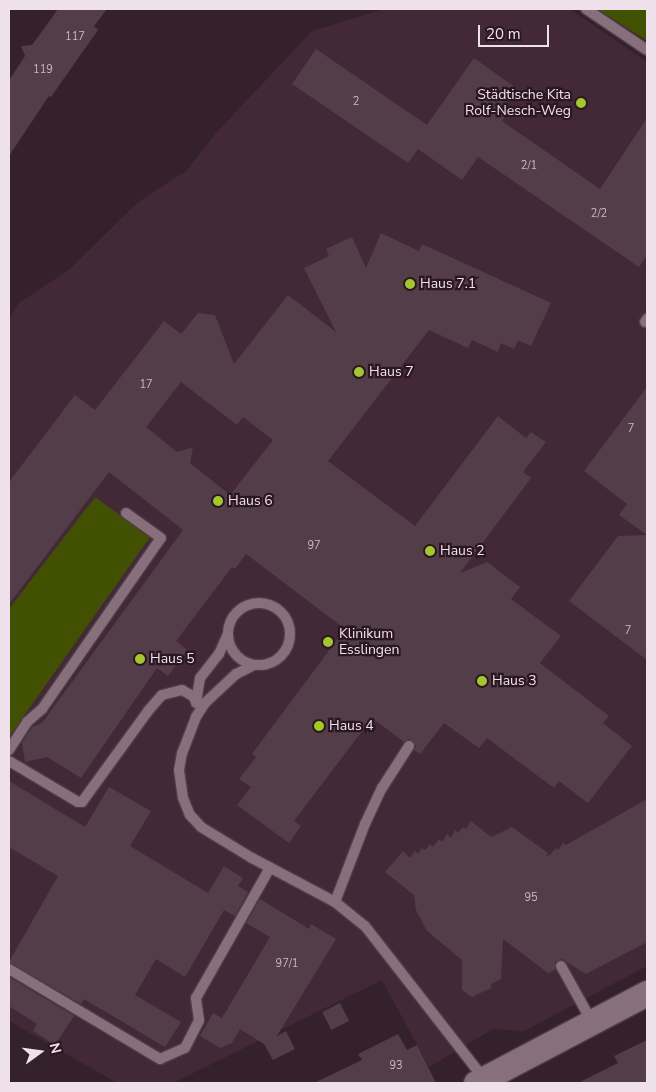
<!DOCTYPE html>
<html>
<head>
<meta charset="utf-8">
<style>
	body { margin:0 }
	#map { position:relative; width:656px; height:1092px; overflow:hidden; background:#34212c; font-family:"Nunito Sans",sans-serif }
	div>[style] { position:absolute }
	.built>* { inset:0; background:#432938 }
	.green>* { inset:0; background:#415100 }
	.building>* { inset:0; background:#523d49; transform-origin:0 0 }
	.roads { filter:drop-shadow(1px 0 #4e3e47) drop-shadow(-1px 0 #4e3e47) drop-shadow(0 1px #4e3e47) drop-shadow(0 -1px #4e3e47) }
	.service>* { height:10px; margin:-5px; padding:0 5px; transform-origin:5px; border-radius:5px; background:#876f7c }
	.service>.ring { margin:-5px; padding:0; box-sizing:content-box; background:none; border:10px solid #876f7c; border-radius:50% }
	.tertiary>* { height:25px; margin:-12.5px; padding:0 12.5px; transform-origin:12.5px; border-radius:12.5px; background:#876f7c }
	.dots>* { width:14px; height:14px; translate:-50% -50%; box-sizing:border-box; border:2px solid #2a1722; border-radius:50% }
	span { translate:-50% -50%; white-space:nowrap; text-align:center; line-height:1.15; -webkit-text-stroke:4.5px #2a1722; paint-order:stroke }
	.number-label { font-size:11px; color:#c8b8c1 }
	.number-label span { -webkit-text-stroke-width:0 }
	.poi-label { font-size:14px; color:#efe1e9 }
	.right { translate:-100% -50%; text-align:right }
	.left { translate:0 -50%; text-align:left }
	.frame { position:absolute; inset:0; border:10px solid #efe1e9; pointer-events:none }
	.north { position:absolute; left:15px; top:1027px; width:50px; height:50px; -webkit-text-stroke:4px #2a1722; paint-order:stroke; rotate:76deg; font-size:14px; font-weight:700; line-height:20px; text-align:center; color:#efe1e9 }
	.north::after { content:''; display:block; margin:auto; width:18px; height:22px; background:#efe1e9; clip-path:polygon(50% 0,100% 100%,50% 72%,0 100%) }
	.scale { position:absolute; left:478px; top:25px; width:71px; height:22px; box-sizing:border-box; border:2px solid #efe1e9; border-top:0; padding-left:6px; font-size:15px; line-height:18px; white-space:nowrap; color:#efe1e9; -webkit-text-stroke:4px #2a1722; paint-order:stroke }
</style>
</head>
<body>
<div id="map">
	<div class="built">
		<div style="clip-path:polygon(385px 9px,570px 9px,647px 62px,647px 966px,524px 1031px,493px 1029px,429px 1067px,382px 980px,173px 1083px,117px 1083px,9px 1021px,9px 318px,19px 303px,70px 269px,137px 203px,186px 171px,216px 133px,312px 31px)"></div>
	</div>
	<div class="green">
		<div style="clip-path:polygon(596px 9px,647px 9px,647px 41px,608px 16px)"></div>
		<div style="clip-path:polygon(95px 497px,150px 537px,9px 737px,9px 609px)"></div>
	</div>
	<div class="building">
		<div style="clip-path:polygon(58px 9px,107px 9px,94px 26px,98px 30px,51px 97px,49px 96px,9px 156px,9px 80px,25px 56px,21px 46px,32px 45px)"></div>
		<div style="clip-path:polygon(316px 49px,427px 125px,474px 58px,516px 88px,502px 110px,507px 113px,502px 121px,600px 189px,647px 118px,647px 255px,639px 267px,478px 157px,462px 180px,418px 149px,408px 163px,292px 84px)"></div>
		<div style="clip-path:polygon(evenodd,381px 233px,419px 251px,422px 244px,551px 303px,531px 346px,518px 340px,514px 349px,501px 343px,498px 352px,472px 340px,468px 348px,429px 330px,328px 461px,415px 526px,498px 416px,526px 438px,531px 432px,546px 442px,523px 472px,531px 478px,460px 573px,487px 562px,520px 587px,511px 599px,561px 636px,540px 663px,609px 716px,603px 723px,632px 746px,588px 803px,559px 781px,554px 788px,487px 738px,479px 748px,444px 723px,420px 754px,414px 750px,416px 746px,413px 741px,409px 739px,404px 742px,372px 718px,294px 821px,301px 826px,289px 843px,237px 805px,251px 787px,239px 779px,256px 757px,252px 754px,345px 629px,246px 554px,235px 569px,232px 567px,176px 641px,187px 650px,168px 676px,157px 668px,81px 778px,47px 757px,25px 762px,22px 743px,32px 727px,42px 723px,183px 530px,109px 472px,9px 604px,9px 482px,75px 395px,95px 410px,164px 321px,181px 334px,198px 313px,215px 315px,234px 364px,288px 295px,336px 332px,304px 268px,329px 256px,326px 249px,352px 237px,366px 268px,381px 233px,181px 382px,237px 425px,243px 417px,273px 440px,230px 495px,190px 463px,193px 447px,177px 452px,146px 427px,181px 382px)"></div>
		<div style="clip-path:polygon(647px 387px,647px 660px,569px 601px,618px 536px,647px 535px,619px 515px,627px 504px,584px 471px)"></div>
		<div style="clip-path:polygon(9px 781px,85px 827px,109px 787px,151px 811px,130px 846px,208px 893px,224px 866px,243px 878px,238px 886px,248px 892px,235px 916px,224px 910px,185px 977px,156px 959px,135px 995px,181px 1022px,165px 1047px,84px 999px,81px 1004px,9px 962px,58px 876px,9px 847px)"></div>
		<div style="clip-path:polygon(647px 799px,647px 942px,586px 974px,562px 959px,555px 962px,555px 970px,548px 973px,503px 939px,501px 979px,491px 984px,491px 988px,472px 997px,462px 990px,462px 960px,427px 931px,416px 910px,414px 895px,385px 872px,403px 851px,410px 858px,415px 851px,418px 854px,422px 848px,425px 850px,430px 844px,433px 847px,439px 839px,442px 842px,447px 834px,451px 838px,455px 830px,458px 833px,463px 827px,466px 829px,471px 821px,491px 837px,512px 827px,548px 853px,546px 856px,550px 855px,556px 848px,558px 850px,563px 843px,566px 845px)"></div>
		<div style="clip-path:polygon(260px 899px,309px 929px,311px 924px,336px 939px,277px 1036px,286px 1031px,295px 1049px,273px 1060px,264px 1044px,240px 1029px,232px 1043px,220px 1048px,200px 1036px,213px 1013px,222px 1018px,270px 937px,246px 923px)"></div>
		<div style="clip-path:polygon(9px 977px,74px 1016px,55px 1045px,33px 1031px,37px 1024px,9px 1006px)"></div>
		<div style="left:340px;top:1003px;width:20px;height:20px;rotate:63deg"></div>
		<div style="clip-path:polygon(398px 1034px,407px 1050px,417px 1045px,436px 1083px,314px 1083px,362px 1060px,358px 1054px)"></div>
		<div style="clip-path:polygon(647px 1040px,647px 1083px,578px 1083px,618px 1063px,614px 1056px)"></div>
	</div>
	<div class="roads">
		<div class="service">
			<div style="left:586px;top:9px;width:73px;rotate:33.9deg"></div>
			<div style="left:645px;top:322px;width:4px;rotate:-56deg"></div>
			<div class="ring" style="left:228px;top:603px;width:52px;height:52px"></div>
			<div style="left:254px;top:665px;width:20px;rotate:153deg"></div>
			<div style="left:236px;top:674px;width:42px;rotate:136.9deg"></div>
			<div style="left:205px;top:703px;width:17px;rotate:123deg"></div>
			<div style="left:196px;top:717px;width:39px;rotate:111deg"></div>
			<div style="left:182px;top:753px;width:17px;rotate:100deg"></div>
			<div style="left:179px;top:770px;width:28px;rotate:82deg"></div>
			<div style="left:183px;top:798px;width:18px;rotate:68deg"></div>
			<div style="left:190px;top:815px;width:16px;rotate:47deg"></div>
			<div style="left:201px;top:827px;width:60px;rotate:31.3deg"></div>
			<div style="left:252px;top:858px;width:94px;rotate:27.9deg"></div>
			<div style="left:335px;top:902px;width:38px;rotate:39deg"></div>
			<div style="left:365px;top:926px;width:184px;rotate:52.1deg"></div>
			<div style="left:478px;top:1071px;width:9px;rotate:69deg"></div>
			<div style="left:196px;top:703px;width:25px;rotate:-81deg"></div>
			<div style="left:200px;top:678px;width:31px;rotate:-52deg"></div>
			<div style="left:219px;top:654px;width:22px;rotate:-66deg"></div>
			<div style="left:9px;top:750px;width:33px;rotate:-57deg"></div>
			<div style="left:27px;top:722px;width:20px;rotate:-41deg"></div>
			<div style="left:42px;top:709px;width:208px;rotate:-55.2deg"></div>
			<div style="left:161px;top:538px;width:43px;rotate:-144.5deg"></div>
			<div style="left:9px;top:761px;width:80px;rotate:30.7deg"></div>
			<div style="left:78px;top:802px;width:4px"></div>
			<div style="left:82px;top:802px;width:112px;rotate:-54deg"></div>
			<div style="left:148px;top:711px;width:21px;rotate:-49deg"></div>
			<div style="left:162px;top:695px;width:21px;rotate:-14deg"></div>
			<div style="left:182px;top:690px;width:13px;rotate:29deg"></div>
			<div style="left:193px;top:696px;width:7px;rotate:63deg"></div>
			<div style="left:335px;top:902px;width:84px;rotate:-69deg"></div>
			<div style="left:365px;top:824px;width:40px;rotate:-65deg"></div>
			<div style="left:382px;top:788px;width:50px;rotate:-57.3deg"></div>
			<div style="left:561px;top:966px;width:64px;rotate:61deg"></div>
			<div style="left:9px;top:969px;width:176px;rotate:30.8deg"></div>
			<div style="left:160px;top:1059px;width:27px;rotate:-24deg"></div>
			<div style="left:185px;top:1048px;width:31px;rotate:-63deg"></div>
			<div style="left:199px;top:1020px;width:22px;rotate:-98deg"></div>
			<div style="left:196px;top:998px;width:150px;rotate:-60.4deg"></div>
		</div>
		<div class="tertiary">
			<div style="left:476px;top:1083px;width:193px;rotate:-27.8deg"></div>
		</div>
	</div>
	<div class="dots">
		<div style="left:581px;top:103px;background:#a4c824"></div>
		<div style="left:410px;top:284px;background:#a4c824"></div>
		<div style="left:359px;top:372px;background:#a4c824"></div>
		<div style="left:218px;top:501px;background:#a4c824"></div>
		<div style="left:430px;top:551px;background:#a4c824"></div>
		<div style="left:328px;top:642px;background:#a4c824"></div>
		<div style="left:140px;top:659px;background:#a4c824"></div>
		<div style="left:482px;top:681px;background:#a4c824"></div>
		<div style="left:319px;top:726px;background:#a4c824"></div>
	</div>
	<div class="number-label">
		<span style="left:75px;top:37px">117</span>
		<span style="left:43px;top:70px">119</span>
		<span style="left:356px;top:102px">2</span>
		<span style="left:529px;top:166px">2/1</span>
		<span style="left:599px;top:214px">2/2</span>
		<span style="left:146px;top:385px">17</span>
		<span style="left:631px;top:429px">7</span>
		<span style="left:314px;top:546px">97</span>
		<span style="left:628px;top:631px">7</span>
		<span style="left:531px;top:898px">95</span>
		<span style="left:287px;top:964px">97/1</span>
		<span style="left:396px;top:1066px">93</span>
	</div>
	<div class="poi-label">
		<span class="right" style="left:571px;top:103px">Städtische Kita<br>Rolf-Nesch-Weg</span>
		<span class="left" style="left:420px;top:284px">Haus 7.1</span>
		<span class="left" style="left:369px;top:372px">Haus 7</span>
		<span class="left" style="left:228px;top:501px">Haus 6</span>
		<span class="left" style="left:440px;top:551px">Haus 2</span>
		<span class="left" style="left:339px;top:642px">Klinikum<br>Esslingen</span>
		<span class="left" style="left:150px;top:659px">Haus 5</span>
		<span class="left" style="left:492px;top:681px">Haus 3</span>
		<span class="left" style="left:329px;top:726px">Haus 4</span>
	</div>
	<div class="frame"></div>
	<div class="north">N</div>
	<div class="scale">20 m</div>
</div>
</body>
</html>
